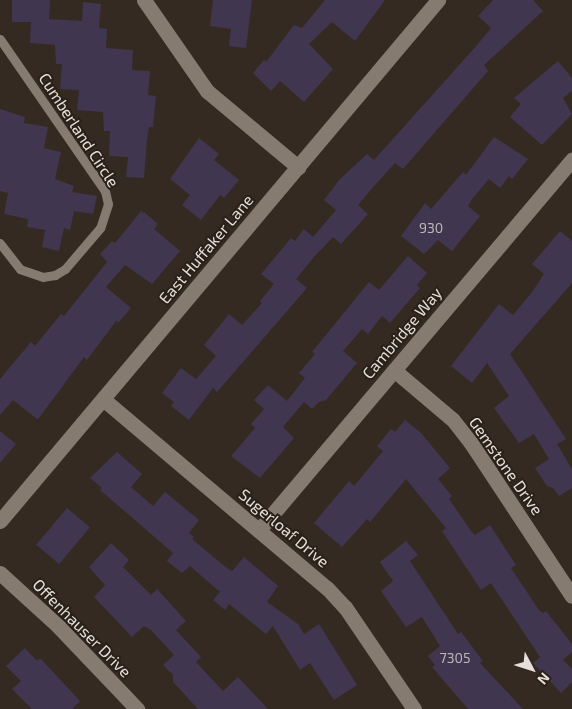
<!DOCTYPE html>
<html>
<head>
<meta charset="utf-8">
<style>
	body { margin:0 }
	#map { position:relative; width:572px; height:709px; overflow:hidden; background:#342a22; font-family:"Exo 2",sans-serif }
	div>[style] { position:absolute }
	.building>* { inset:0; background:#40364f; transform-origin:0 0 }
	.service>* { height:9px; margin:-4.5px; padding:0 4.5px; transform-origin:4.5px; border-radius:4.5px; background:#867b71 }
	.minor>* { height:15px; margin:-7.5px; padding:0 7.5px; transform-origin:7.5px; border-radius:7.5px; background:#867b71 }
	.tertiary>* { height:15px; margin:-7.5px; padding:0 7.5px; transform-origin:7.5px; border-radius:7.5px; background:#867b71 }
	span { translate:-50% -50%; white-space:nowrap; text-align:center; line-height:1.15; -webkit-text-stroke:4px #2a2118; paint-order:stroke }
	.number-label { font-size:14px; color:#bcb6b7 }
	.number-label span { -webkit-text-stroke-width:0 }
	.street-label { font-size:16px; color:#e6e0da }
	.north { position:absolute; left:507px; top:644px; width:50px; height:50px; -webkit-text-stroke:4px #2a2118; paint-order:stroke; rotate:130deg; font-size:14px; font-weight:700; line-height:20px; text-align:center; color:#e6e0da }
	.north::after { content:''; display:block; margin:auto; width:18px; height:22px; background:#e6e0da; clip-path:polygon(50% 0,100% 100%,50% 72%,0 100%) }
</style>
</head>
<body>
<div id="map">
	<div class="building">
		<div style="clip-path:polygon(12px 0,50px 0,49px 19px,82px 21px,83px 2px,101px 4px,99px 28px,107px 29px,106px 48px,133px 50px,132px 70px,150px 71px,148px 95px,156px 96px,153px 127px,149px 127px,147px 139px,144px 178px,126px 177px,128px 157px,109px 156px,110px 131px,104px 131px,103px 112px,77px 110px,79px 90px,60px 89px,62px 64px,56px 64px,55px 45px,30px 43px,31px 22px,12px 22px)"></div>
		<div style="clip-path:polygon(213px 0,252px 0,246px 48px,229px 46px,231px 29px,210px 26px)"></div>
		<div style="clip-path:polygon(325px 0,385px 0,355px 41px,332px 22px,309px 44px,333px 69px,304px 102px,280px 81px,271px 91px,253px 73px,264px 60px,266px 62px,294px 25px,302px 28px)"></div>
		<div style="clip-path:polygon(493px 0,533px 0,543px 11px,484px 65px,488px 71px,403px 169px,395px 163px,376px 184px,358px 205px,368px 214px,341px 244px,333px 237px,314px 257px,296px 279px,307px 288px,217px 392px,213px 388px,189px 420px,171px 406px,174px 402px,162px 393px,181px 368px,196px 379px,216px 356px,204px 345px,229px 314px,242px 325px,262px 303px,260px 301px,274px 284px,261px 274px,291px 238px,295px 241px,304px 229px,313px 237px,336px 210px,324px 200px,339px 180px,367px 154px,374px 160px,478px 44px,491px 28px,478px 16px)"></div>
		<div style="clip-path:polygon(558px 61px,572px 78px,572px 91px,563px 98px,572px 114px,542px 145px,510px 117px,521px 104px,514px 98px)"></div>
		<div style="clip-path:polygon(0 109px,25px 117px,24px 123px,48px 127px,44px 148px,61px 152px,55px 179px,74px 186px,72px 192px,97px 196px,93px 214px,74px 211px,70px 230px,64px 228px,59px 251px,42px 247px,45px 230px,27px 227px,28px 219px,4px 214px,8px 193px,0 191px)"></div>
		<div style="clip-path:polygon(494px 137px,528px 159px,512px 179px,509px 176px,500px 188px,489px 179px,472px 199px,468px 206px,480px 216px,452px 251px,438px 240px,424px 254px,401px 236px,425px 203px,431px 209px,463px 172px,466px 175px)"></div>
		<div style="clip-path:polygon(199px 138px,219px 154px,214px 160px,239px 180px,224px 198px,220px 195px,201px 220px,182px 205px,190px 195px,170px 179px)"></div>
		<div style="clip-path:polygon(142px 210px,142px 214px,144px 212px,158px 224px,154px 229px,180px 251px,152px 284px,125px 265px,106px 287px,131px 308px,119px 322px,116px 321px,87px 360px,84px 357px,39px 418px,37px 419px,13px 400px,0 415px,0 379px,31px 342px,35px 346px,61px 314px,64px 316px,107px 262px,100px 254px,112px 241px,115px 243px)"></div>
		<div style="clip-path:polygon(560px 231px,572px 241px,572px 283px,510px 354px,566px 439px,557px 444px,572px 469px,572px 488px,559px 496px,553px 488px,547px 486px,535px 468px,549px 459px,534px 434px,519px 443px,494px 408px,509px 396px,487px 363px,472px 383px,451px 366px,499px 304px,513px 315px,532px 292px,544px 274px,532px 264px)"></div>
		<div style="clip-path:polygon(408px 256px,427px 273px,417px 285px,420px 288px,390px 323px,382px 316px,368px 334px,362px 329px,343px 351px,357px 363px,326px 400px,319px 402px,312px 409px,304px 402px,283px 427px,294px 438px,260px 478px,231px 456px,255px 428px,251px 424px,264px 409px,254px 400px,268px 385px,287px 401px,305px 378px,299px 373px,315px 354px,312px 352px,369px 282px,379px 290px)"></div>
		<div style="clip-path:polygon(405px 420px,421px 433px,450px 468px,438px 479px,452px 496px,449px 499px,471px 531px,475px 535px,490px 525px,516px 565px,511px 568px,539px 610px,543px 613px,546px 611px,572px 644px,572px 652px,563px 660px,572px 669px,572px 682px,561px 693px,533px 663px,540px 657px,491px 583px,481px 590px,442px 531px,446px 528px,406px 479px,370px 522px,367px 519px,342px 547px,314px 523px,349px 481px,354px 486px,383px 451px,377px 446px,391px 429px,395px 432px)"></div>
		<div style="clip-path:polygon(0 431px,16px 444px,0 463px)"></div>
		<div style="clip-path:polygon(117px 452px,142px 474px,131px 487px,153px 506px,165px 492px,199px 520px,189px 533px,194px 537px,192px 539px,228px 569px,232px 571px,244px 557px,278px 586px,267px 602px,298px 624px,304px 634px,319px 624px,357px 685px,334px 700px,310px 663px,300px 670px,273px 626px,266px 634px,229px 604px,225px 610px,213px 600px,220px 592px,190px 566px,182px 573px,167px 561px,173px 553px,100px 490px,102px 488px,90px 478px)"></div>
		<div style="left:67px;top:508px;width:30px;height:48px;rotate:40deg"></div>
		<div style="clip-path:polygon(406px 541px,418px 555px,410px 561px,458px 634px,461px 632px,483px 661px,480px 663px,523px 709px,468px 709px,432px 667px,435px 665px,428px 656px,440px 646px,422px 617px,406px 627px,381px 591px,393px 581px,380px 562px)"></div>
		<div style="clip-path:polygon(111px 543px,129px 560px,123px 567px,151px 595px,157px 589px,186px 621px,176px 630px,201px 657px,196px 662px,223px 691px,238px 677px,268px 709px,198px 709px,173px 682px,173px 675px,163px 665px,174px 655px,151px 630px,144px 626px,132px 637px,94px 597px,105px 585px,89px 567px)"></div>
		<div style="clip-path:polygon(25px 648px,36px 660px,41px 659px,80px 701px,72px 709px,32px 709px,12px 689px,21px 681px,6px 666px)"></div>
	</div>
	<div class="service">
		<div style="left:0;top:39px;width:185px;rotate:55.4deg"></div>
		<div style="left:105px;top:191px;width:13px;rotate:77deg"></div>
		<div style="left:108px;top:204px;width:25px;rotate:108deg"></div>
		<div style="left:100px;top:228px;width:54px;rotate:130.5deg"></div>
		<div style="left:65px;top:269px;width:12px;rotate:149deg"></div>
		<div style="left:55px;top:275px;width:12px;rotate:171deg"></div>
		<div style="left:43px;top:277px;width:24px;rotate:-161deg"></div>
		<div style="left:20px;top:269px;width:33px;rotate:-128deg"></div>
	</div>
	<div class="minor">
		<div style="left:144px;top:0;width:111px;rotate:55.3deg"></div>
		<div style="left:207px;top:91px;width:119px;rotate:39.9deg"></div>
		<div style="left:394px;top:370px;width:77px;rotate:40.3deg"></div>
		<div style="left:453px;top:420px;width:29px;rotate:52deg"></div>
		<div style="left:471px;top:443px;width:183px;rotate:56.6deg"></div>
		<div style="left:103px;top:399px;width:293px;rotate:40.2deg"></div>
		<div style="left:327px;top:588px;width:26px;rotate:47deg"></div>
		<div style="left:345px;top:607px;width:123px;rotate:55.9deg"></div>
		<div style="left:259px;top:530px;width:485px;rotate:-49.8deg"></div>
		<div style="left:0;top:573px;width:79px;rotate:42.4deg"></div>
		<div style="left:58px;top:626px;width:115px;rotate:46.4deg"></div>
	</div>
	<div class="tertiary">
		<div style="left:0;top:521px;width:681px;rotate:-49.95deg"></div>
	</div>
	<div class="number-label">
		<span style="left:431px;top:228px">930</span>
		<span style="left:455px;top:658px">7305</span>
	</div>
	<div class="street-label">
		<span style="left:79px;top:130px;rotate:57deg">Cumberland Circle</span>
		<span style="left:206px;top:249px;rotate:-50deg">East Huffaker Lane</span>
		<span style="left:402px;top:333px;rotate:-50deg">Cambridge Way</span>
		<span style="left:506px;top:466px;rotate:55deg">Gemstone Drive</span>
		<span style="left:284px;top:528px;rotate:40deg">Sugerloaf Drive</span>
		<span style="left:82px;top:628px;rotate:45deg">Offenhauser Drive</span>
	</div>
	<div class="north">N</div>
</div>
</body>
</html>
